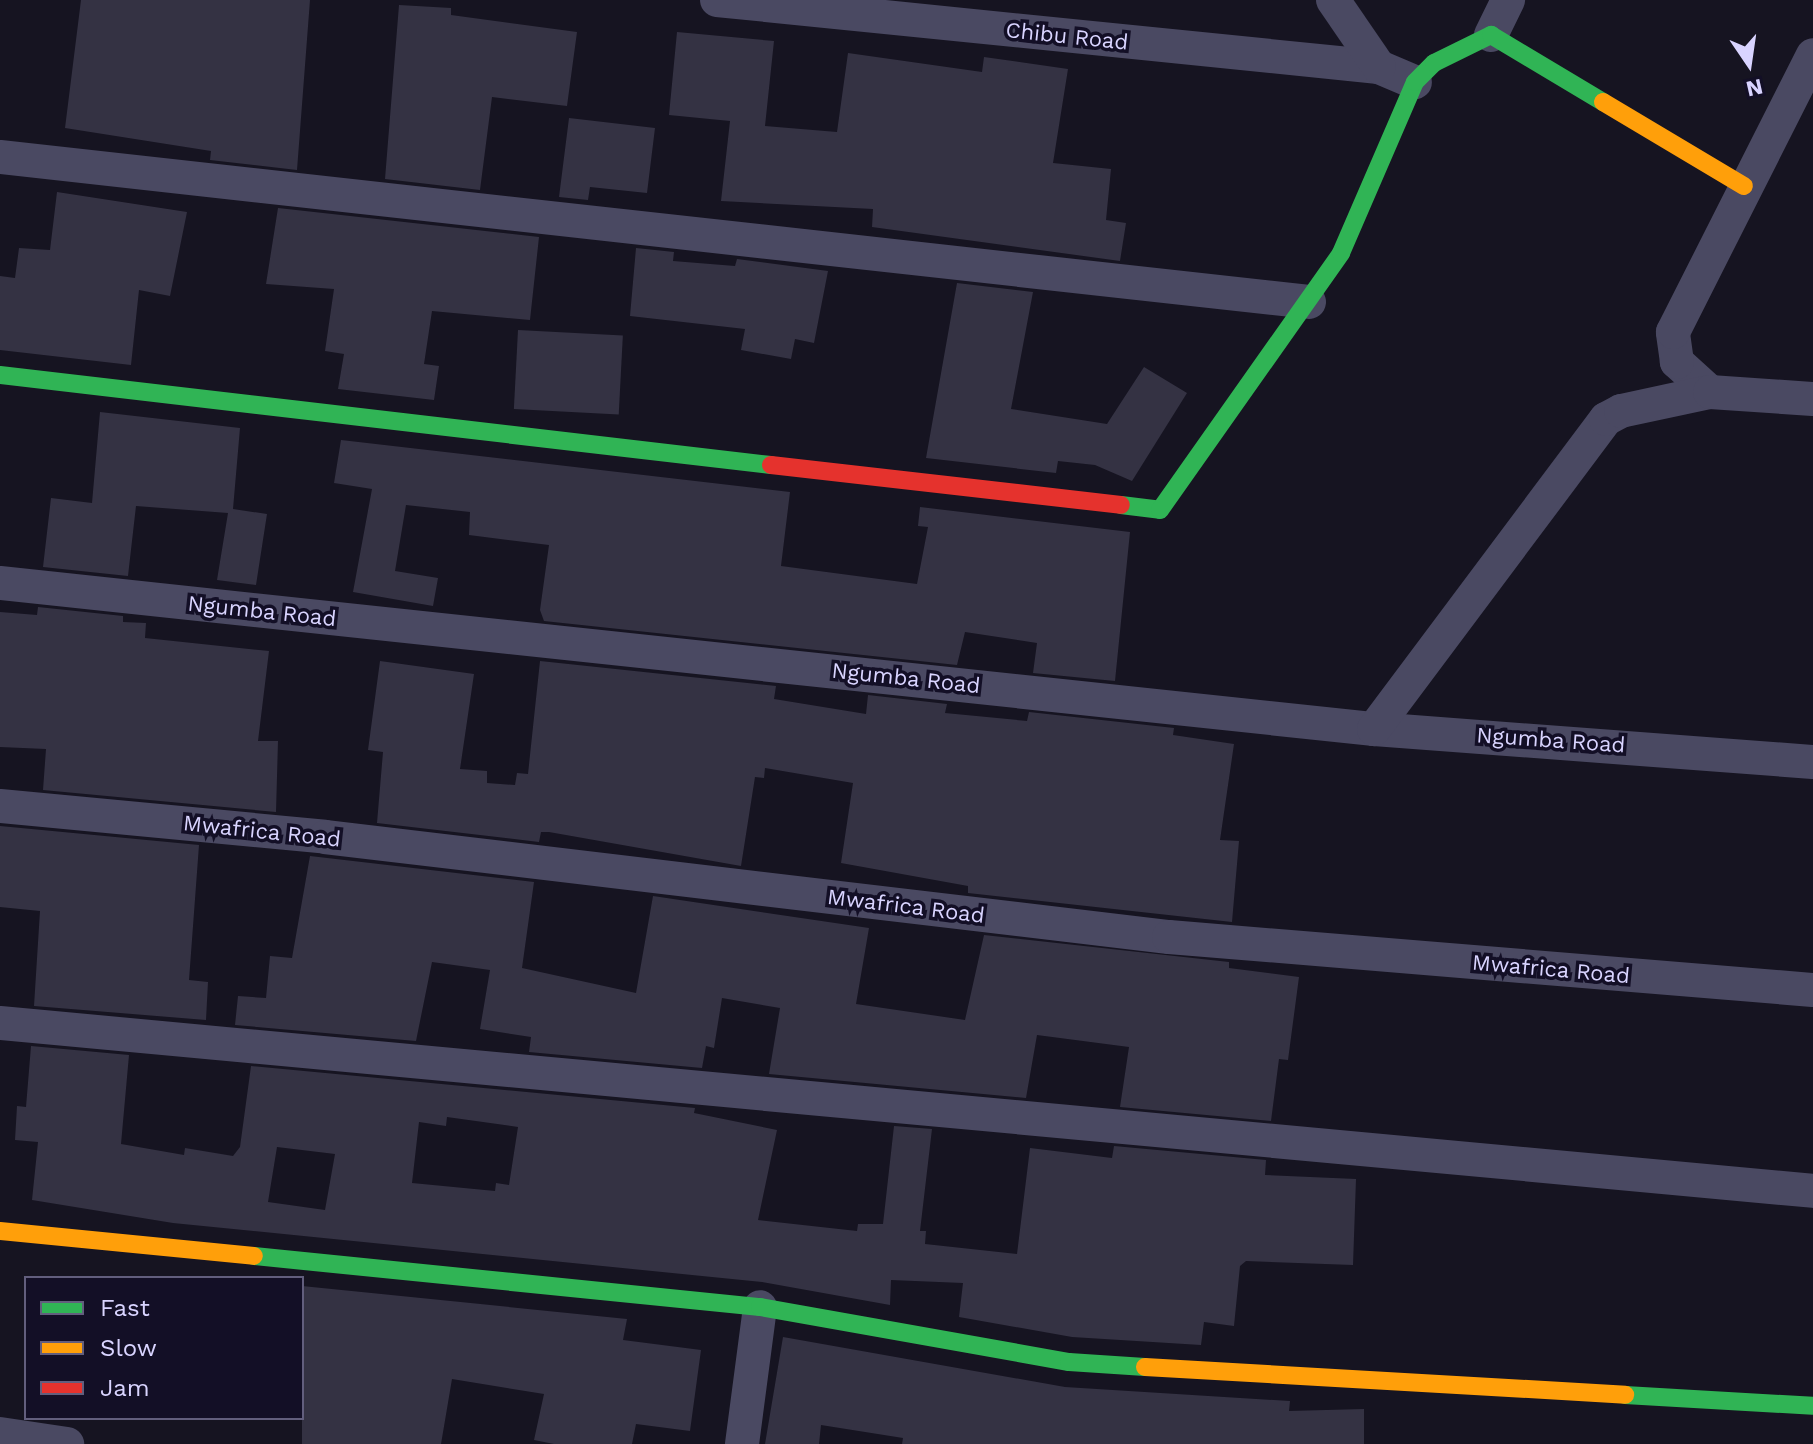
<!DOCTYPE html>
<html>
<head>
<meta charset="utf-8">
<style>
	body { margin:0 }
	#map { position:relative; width:1813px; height:1444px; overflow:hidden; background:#161421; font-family:"Work Sans",sans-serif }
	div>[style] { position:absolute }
	.building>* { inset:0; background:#343243; transform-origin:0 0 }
	.street>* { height:34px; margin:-17px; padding:0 17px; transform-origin:17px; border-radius:17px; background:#4a4962 }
	.fast>* { height:18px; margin:-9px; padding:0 9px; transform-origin:9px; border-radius:9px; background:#30b455 }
	.slow>* { height:18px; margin:-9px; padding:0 9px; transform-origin:9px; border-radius:9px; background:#ff9f0a }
	.jam>* { height:18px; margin:-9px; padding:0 9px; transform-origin:9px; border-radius:9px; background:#e5322d }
	span { translate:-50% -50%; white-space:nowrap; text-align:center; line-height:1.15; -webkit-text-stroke:7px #130f26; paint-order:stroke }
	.street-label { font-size:22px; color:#d9d4ff }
	.legend { position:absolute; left:24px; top:1276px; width:280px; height:144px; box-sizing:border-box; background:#130f26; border:2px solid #625e7d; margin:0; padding:10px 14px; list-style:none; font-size:24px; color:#d9d4ff }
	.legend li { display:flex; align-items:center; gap:16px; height:40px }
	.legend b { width:40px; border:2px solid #625e7d }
	.north { position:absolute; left:1709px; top:24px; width:80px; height:80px; -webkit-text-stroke:6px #130f26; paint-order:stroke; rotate:167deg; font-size:22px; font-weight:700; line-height:32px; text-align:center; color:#d9d4ff }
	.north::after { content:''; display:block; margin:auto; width:28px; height:36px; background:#d9d4ff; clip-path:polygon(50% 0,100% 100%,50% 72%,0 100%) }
</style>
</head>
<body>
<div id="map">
	<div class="building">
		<div style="clip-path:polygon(81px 0,310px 0,297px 170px,210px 160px,211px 151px,65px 128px)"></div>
		<div style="clip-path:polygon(399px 5px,451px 8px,451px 15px,577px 32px,567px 106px,492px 97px,480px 190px,385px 179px)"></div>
		<div style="clip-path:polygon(677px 32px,774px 41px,765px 126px,837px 132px,848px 53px,982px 72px,984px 57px,1068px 69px,1053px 163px,1111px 169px,1106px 220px,1126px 223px,1120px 261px,872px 227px,873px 209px,721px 201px,730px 121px,669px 115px)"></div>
		<div style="clip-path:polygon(569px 118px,655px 128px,647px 193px,590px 187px,588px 200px,559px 197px)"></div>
		<div style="clip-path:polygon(57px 192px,187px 212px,170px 296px,139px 290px,131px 365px,0 350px,0 276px,15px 278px,19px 248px,50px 250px)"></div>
		<div style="clip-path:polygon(278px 208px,539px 237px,530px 320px,432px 311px,424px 364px,439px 366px,434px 400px,338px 389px,344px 354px,325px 351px,334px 289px,266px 284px)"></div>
		<div style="clip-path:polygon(636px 248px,674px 252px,673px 261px,735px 266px,737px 259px,828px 271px,814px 343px,795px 339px,791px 359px,741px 350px,745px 329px,630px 316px)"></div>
		<div style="clip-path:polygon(957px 283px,1033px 292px,1011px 409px,1107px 424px,1144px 367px,1187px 393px,1132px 481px,1095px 465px,1058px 461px,1056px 473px,926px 458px)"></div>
		<div style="left:518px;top:330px;width:105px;height:79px;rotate:3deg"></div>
		<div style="clip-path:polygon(100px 412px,240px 428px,233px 509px,267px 514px,256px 585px,217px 580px,228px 513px,136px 506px,128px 576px,43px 567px,51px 498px,92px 503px)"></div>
		<div style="clip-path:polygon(341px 440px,790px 492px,781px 566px,917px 584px,928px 527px,918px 526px,920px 507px,1130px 532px,1115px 681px,1033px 673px,1037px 643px,965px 632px,957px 665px,544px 621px,540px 610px,549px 545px,469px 535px,470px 512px,406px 505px,395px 571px,438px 578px,433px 606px,353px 592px,372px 489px,334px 483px)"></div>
		<div style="clip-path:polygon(38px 607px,123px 616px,123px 622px,146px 623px,145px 638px,269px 651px,258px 741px,278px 741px,276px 812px,43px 790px,46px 749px,0 747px,0 612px,37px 615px)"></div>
		<div style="clip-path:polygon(380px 661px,474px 674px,460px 769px,487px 771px,487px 783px,515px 785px,517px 773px,528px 774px,540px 661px,776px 686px,774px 699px,866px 714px,868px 695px,947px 704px,945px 713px,1027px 721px,1029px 712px,1174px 728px,1173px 735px,1234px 744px,1220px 840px,1239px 841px,1232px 922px,968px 893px,968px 886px,841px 863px,853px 783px,765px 768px,764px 778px,755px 777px,741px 866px,549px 832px,541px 832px,539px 842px,377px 823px,383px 752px,368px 750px)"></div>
		<div style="clip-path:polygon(0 826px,199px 845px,189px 980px,208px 982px,206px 1020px,34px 1006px,40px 911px,0 907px)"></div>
		<div style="clip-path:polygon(310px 856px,534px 882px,522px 968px,636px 993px,653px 896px,869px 928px,856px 1004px,965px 1020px,984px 935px,1229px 962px,1229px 968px,1299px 977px,1288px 1060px,1279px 1059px,1271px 1121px,1120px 1107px,1129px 1047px,1037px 1035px,1026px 1098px,769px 1074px,780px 1008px,722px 998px,714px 1048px,706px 1046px,702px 1068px,529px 1052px,531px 1037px,480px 1029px,490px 970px,432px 962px,416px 1041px,235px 1025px,238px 996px,266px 998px,270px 956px,292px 958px)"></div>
		<div style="clip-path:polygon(evenodd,31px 1046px,129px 1055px,121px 1144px,184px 1155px,185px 1148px,233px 1156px,240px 1147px,251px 1066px,695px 1108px,694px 1113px,777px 1130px,758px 1220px,857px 1231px,858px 1224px,883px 1224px,894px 1126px,932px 1129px,920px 1231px,926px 1231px,925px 1244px,1017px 1254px,1030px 1148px,1112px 1158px,1114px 1146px,1266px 1160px,1265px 1175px,1356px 1179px,1353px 1265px,1246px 1261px,1240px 1266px,1234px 1326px,1204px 1322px,1201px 1345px,1072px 1337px,959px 1317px,963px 1283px,891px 1280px,890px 1305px,762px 1282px,173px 1223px,32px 1200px,38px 1142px,15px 1140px,17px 1106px,26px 1107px,31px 1046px,447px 1117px,518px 1127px,509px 1185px,496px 1183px,495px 1191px,412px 1183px,419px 1122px,446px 1126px,447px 1117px,31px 1046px,277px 1147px,335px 1154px,325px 1210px,268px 1202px,277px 1147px)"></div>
		<div style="clip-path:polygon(302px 1286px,627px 1319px,623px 1340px,701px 1350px,690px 1431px,636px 1424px,632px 1444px,554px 1444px,534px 1440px,544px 1394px,452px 1379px,441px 1444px,302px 1444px)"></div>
		<div style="clip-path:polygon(783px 1337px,1065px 1387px,1290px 1401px,1289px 1411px,1364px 1409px,1364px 1444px,902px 1444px,903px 1438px,821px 1425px,819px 1444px,765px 1444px)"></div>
	</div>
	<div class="street">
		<div style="left:717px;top:0;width:665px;rotate:5.78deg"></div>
		<div style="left:1379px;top:67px;width:39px;rotate:23deg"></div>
		<div style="left:1333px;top:0;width:81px;rotate:55.5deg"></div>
		<div style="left:1491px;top:35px;width:39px;rotate:-64deg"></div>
		<div style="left:0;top:157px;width:1317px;rotate:6.32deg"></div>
		<div style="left:1710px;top:392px;width:45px;rotate:-137.7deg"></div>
		<div style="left:1677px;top:362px;width:30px;rotate:-98deg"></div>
		<div style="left:1673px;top:332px;width:310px;rotate:-63.2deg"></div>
		<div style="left:0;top:583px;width:1382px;rotate:6.07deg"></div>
		<div style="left:1374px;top:729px;width:440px;rotate:4.3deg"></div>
		<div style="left:1374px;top:729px;width:387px;rotate:-53.2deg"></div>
		<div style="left:1606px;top:419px;width:17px;rotate:-28deg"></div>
		<div style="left:1621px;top:411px;width:91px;rotate:-12.1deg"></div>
		<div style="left:1710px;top:392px;width:103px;rotate:3.9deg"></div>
		<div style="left:0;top:806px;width:326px;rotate:5.4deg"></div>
		<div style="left:325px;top:837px;width:850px;rotate:6.76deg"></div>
		<div style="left:1169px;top:937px;width:646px;rotate:4.7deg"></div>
		<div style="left:0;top:1023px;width:1821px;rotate:5.29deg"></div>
		<div style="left:0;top:1434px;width:68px;rotate:8.5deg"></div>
		<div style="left:742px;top:1444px;width:138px;rotate:-82.5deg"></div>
	</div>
	<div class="fast">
		<div style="left:0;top:375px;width:776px;rotate:6.66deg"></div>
		<div style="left:1121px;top:505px;width:39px;rotate:7deg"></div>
		<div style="left:1160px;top:510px;width:314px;rotate:-54.8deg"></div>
		<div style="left:1341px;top:253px;width:186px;rotate:-66.6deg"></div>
		<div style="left:1415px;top:82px;width:27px;rotate:-45deg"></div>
		<div style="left:1434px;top:63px;width:64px;rotate:-26.2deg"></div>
		<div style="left:1491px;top:35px;width:131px;rotate:30.9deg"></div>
		<div style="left:254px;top:1256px;width:509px;rotate:5.76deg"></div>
		<div style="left:760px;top:1307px;width:314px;rotate:10.1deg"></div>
		<div style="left:1069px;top:1362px;width:76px;rotate:3.8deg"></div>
		<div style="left:1625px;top:1395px;width:188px;rotate:3.3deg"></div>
	</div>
	<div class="slow">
		<div style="left:1603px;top:102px;width:164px;rotate:30.8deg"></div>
		<div style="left:0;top:1231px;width:255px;rotate:5.6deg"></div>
		<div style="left:1145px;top:1367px;width:481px;rotate:3.3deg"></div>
	</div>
	<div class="jam">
		<div style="left:771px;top:465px;width:352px;rotate:6.5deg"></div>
	</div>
	<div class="street-label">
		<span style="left:1067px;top:36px;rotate:6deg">Chibu Road</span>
		<span style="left:262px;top:611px;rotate:6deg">Ngumba Road</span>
		<span style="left:906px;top:678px;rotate:6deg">Ngumba Road</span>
		<span style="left:1551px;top:740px;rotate:4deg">Ngumba Road</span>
		<span style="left:262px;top:831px;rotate:6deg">Mwafrica Road</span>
		<span style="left:906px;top:906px;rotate:7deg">Mwafrica Road</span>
		<span style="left:1551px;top:969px;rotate:5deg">Mwafrica Road</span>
	</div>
	<ul class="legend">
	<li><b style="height:10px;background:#30b455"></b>Fast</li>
	<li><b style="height:10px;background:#ff9f0a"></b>Slow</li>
	<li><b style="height:10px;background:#e5322d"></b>Jam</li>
	</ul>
	<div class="north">N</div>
</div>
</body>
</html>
